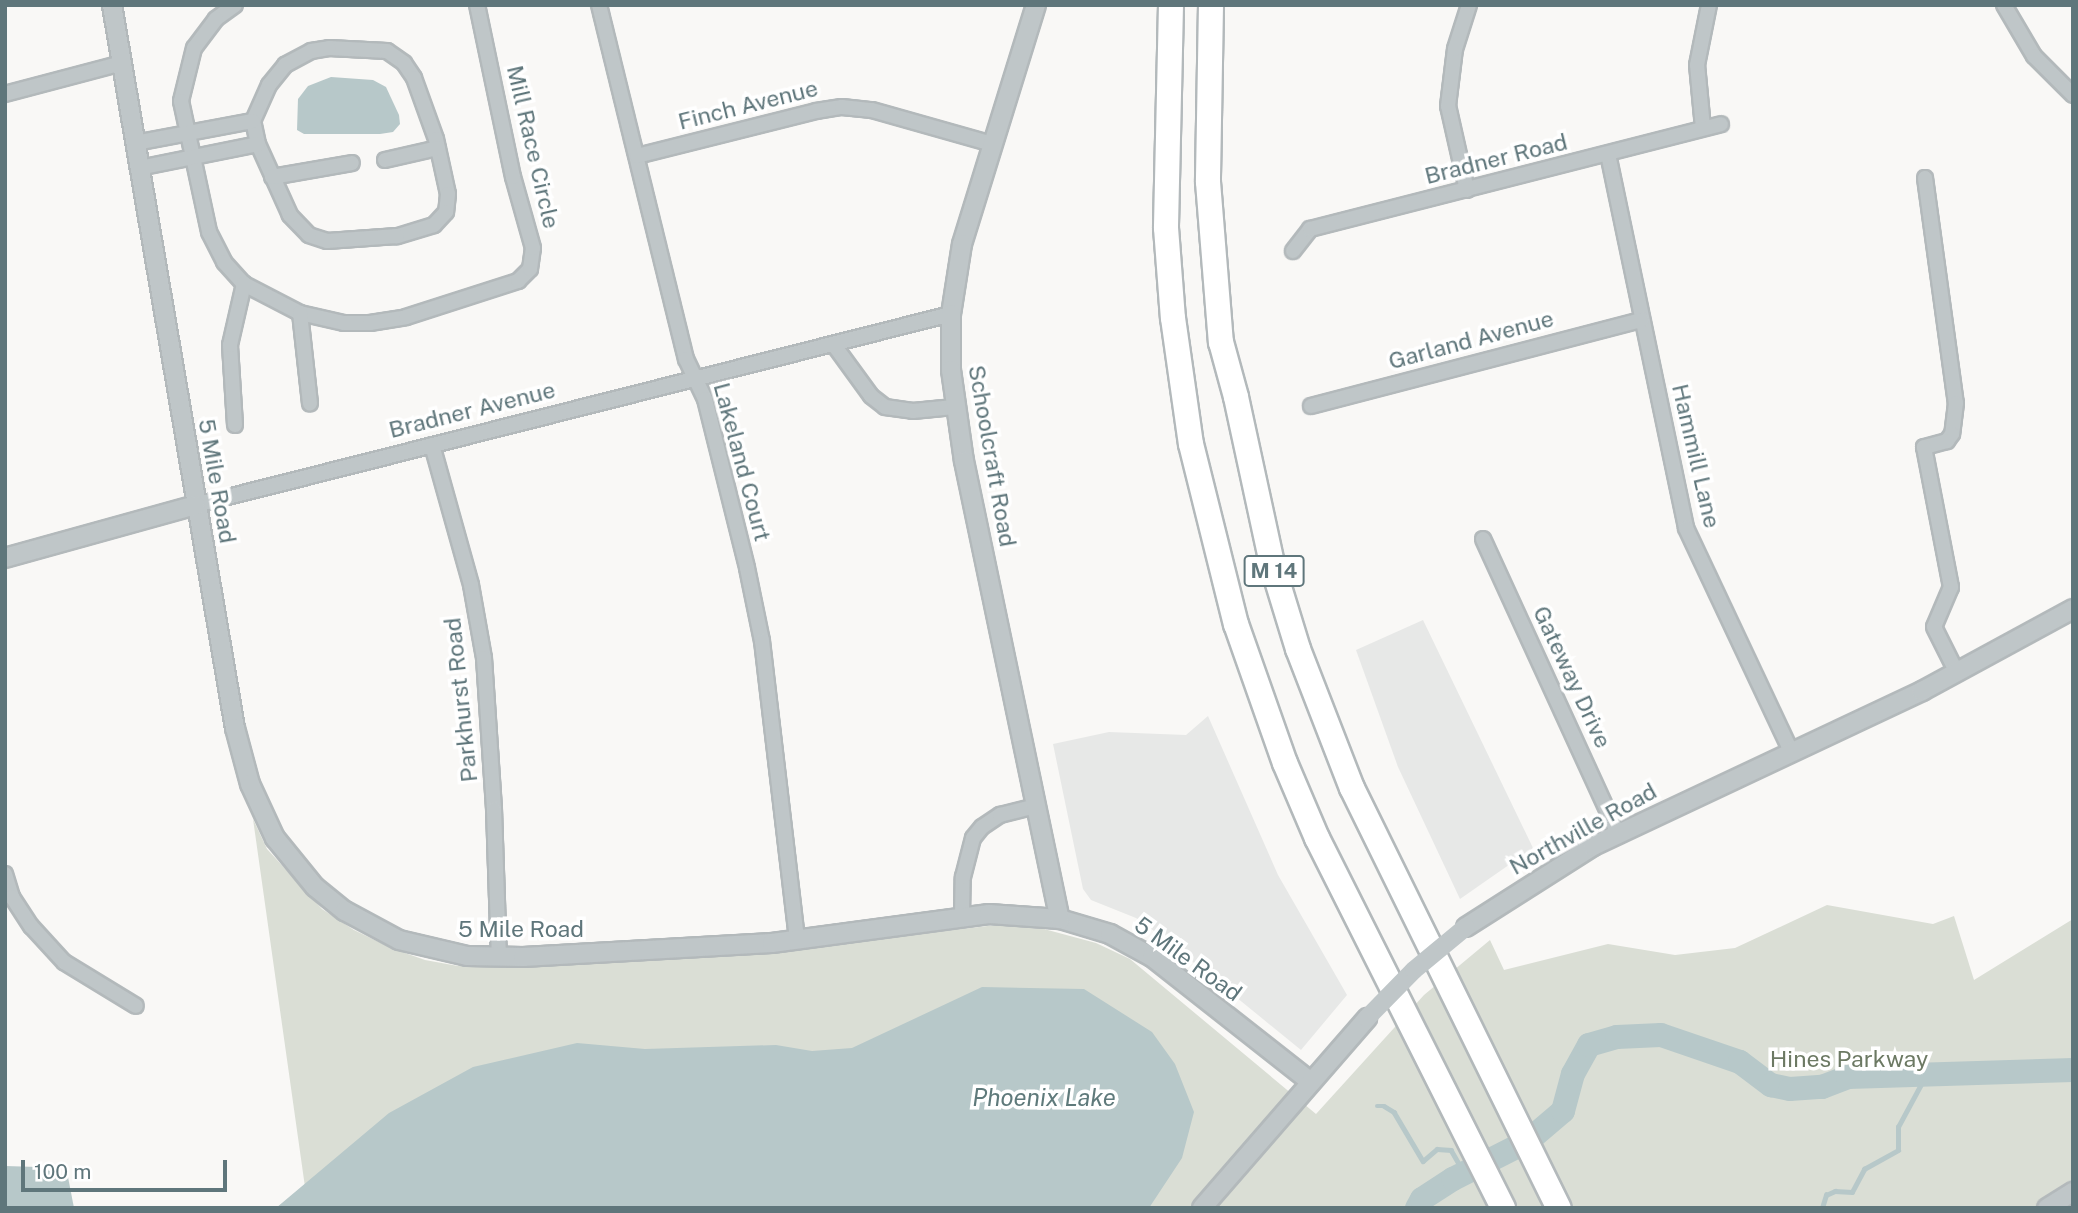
<!DOCTYPE html>
<html>
<head>
<meta charset="utf-8">
<style>
	body { margin:0 }
	#map { position:relative; width:2078px; height:1213px; overflow:hidden; background:#f9f8f6; font-family:"Public Sans",sans-serif }
	div>[style] { position:absolute }
	.built>* { inset:0; background:#e7e8e7 }
	.green>* { inset:0; background:#daded5 }
	.water>* { inset:0; background:#b7c8c9 }
	.stream>* { height:4.5px; margin:-2.25px; padding:0 2.25px; transform-origin:2.25px; border-radius:2.25px; background:#b7c8c9 }
	.river>* { height:24px; margin:-12px; padding:0 12px; transform-origin:12px; border-radius:12px; background:#b7c8c9 }
	.roads { filter:drop-shadow(2px 0 #b3b9bb) drop-shadow(-2px 0 #b3b9bb) drop-shadow(0 2px #b3b9bb) drop-shadow(0 -2px #b3b9bb) }
	.minor>* { height:14px; margin:-7px; padding:0 7px; transform-origin:7px; border-radius:7px; background:#bfc6c8 }
	.tertiary>* { height:18px; margin:-9px; padding:0 9px; transform-origin:9px; border-radius:9px; background:#bfc6c8 }
	.motorway>* { height:24px; margin:-12px; padding:0 12px; transform-origin:12px; border-radius:12px; background:#fff }
	.tertiary-bridge>* { height:18px; margin:-9px; padding:0 9px; transform-origin:9px; border-radius:9px; background:#bfc6c8 }
	span { translate:-50% -50%; white-space:nowrap; text-align:center; line-height:1.15; -webkit-text-stroke:7px #fff; paint-order:stroke }
	.shield-label span { padding:2px 5px; background:#fff; border:2px solid; border-radius:5px; -webkit-text-stroke-width:0 }
	.shield-label { font-size:21px; color:#5f767b; font-weight:700 }
	.street-label { font-size:23px; color:#5f767b }
	.park-label { font-size:23px; color:#6c7963 }
	.water-label { font-size:24px; color:#5f7a7b; font-style:italic }
	.frame { position:absolute; inset:0; border:7px solid #5f767b; pointer-events:none }
	.scale { position:absolute; left:21px; top:1160px; width:206px; height:32px; box-sizing:border-box; border:4px solid #5f767b; border-top:0; padding-left:9px; font-size:21px; line-height:24px; white-space:nowrap; color:#5f767b; -webkit-text-stroke:5px #fff; paint-order:stroke }
</style>
</head>
<body>
<div id="map">
	<div class="built">
		<div style="clip-path:polygon(1423px 620px,1533px 848px,1460px 899px,1398px 767px,1356px 650px)"></div>
		<div style="clip-path:polygon(1208px 716px,1278px 875px,1347px 995px,1301px 1050px,1161px 936px,1136px 918px,1091px 900px,1083px 889px,1053px 744px,1109px 732px,1186px 735px)"></div>
	</div>
	<div class="green">
		<div style="clip-path:polygon(253px 819px,267px 849px,322px 909px,354px 930px,391px 948px,425px 960px,458px 966px,500px 967px,774px 951px,996px 925px,1044px 929px,1096px 943px,1130px 959px,1316px 1114px,1424px 995px,1490px 940px,1504px 970px,1608px 944px,1675px 955px,1735px 948px,1827px 905px,1933px 924px,1954px 916px,1974px 980px,2073px 919px,2073px 1208px,276px 1208px,305px 1187px)"></div>
	</div>
	<div class="water">
		<div style="clip-path:polygon(331px 77px,373px 80px,386px 87px,399px 115px,400px 124px,393px 132px,380px 134px,304px 134px,297px 130px,298px 99px,308px 86px)"></div>
		<div style="clip-path:polygon(982px 987px,1084px 989px,1152px 1032px,1175px 1064px,1194px 1112px,1182px 1158px,1149px 1208px,276px 1208px,389px 1113px,473px 1067px,577px 1043px,645px 1049px,776px 1045px,812px 1051px,852px 1048px)"></div>
		<div style="clip-path:polygon(5px 1166px,38px 1167px,68px 1177px,74px 1208px,5px 1208px)"></div>
	</div>
	<div class="stream">
		<div style="left:1377px;top:1106px;width:7px"></div>
		<div style="left:1384px;top:1106px;width:12px;rotate:31deg"></div>
		<div style="left:1394px;top:1112px;width:57px;rotate:59.4deg"></div>
		<div style="left:1423px;top:1161px;width:18px;rotate:-41deg"></div>
		<div style="left:1437px;top:1149px;width:14px;rotate:4deg"></div>
		<div style="left:1451px;top:1150px;width:28px;rotate:60deg"></div>
		<div style="left:1822px;top:1208px;width:14px;rotate:-73deg"></div>
		<div style="left:1826px;top:1195px;width:10px;rotate:-24deg"></div>
		<div style="left:1835px;top:1191px;width:17px;rotate:3deg"></div>
		<div style="left:1852px;top:1192px;width:26px;rotate:-62deg"></div>
		<div style="left:1864px;top:1169px;width:39px;rotate:-29deg"></div>
		<div style="left:1898px;top:1150px;width:23px;rotate:-90deg"></div>
		<div style="left:1898px;top:1127px;width:59px;rotate:-61.7deg"></div>
	</div>
	<div class="river">
		<div style="left:1417px;top:1208px;width:10px;rotate:-61deg"></div>
		<div style="left:1422px;top:1199px;width:37px;rotate:-33deg"></div>
		<div style="left:1453px;top:1179px;width:84px;rotate:-26.9deg"></div>
		<div style="left:1528px;top:1141px;width:46px;rotate:-40.6deg"></div>
		<div style="left:1563px;top:1111px;width:38px;rotate:-75deg"></div>
		<div style="left:1573px;top:1074px;width:33px;rotate:-61deg"></div>
		<div style="left:1589px;top:1045px;width:29px;rotate:-16deg"></div>
		<div style="left:1617px;top:1037px;width:44px;rotate:-2.6deg"></div>
		<div style="left:1661px;top:1035px;width:83px;rotate:18.9deg"></div>
		<div style="left:1740px;top:1062px;width:39px;rotate:37deg"></div>
		<div style="left:1771px;top:1085px;width:19px;rotate:12deg"></div>
		<div style="left:1790px;top:1089px;width:32px;rotate:-4deg"></div>
		<div style="left:1822px;top:1087px;width:28px;rotate:-21deg"></div>
		<div style="left:1848px;top:1077px;width:225px;rotate:-1.8deg"></div>
	</div>
	<div class="roads">
		<div class="minor">
			<div style="left:235px;top:5px;width:24px;rotate:144deg"></div>
			<div style="left:216px;top:19px;width:36px;rotate:127deg"></div>
			<div style="left:194px;top:48px;width:55px;rotate:103.8deg"></div>
			<div style="left:181px;top:101px;width:134px;rotate:77.9deg"></div>
			<div style="left:209px;top:232px;width:34px;rotate:63deg"></div>
			<div style="left:224px;top:262px;width:30px;rotate:48deg"></div>
			<div style="left:244px;top:284px;width:63px;rotate:27.4deg"></div>
			<div style="left:300px;top:313px;width:45px;rotate:12.8deg"></div>
			<div style="left:344px;top:323px;width:26px"></div>
			<div style="left:370px;top:323px;width:36px;rotate:-9deg"></div>
			<div style="left:406px;top:317px;width:118px;rotate:-17.8deg"></div>
			<div style="left:518px;top:281px;width:17px;rotate:-45deg"></div>
			<div style="left:530px;top:269px;width:21px;rotate:-82deg"></div>
			<div style="left:533px;top:248px;width:74px;rotate:-105.7deg"></div>
			<div style="left:513px;top:177px;width:176px;rotate:-101.8deg"></div>
			<div style="left:599px;top:5px;width:365px;rotate:76.2deg"></div>
			<div style="left:686px;top:359px;width:44px;rotate:64.6deg"></div>
			<div style="left:705px;top:399px;width:174px;rotate:76deg"></div>
			<div style="left:747px;top:568px;width:75px;rotate:78.4deg"></div>
			<div style="left:762px;top:641px;width:300px;rotate:83.3deg"></div>
			<div style="left:2004px;top:5px;width:59px;rotate:59.5deg"></div>
			<div style="left:2034px;top:56px;width:55px;rotate:45deg"></div>
			<div style="left:329px;top:48px;width:58px;rotate:3deg"></div>
			<div style="left:387px;top:51px;width:21px;rotate:35deg"></div>
			<div style="left:404px;top:63px;width:18px;rotate:56deg"></div>
			<div style="left:414px;top:78px;width:65px;rotate:70.2deg"></div>
			<div style="left:436px;top:139px;width:56px;rotate:77.7deg"></div>
			<div style="left:448px;top:194px;width:18px;rotate:96deg"></div>
			<div style="left:446px;top:212px;width:18px;rotate:133deg"></div>
			<div style="left:434px;top:225px;width:39px;rotate:163deg"></div>
			<div style="left:397px;top:236px;width:70px;rotate:175.9deg"></div>
			<div style="left:327px;top:241px;width:19px;rotate:-162deg"></div>
			<div style="left:309px;top:235px;width:28px;rotate:-134deg"></div>
			<div style="left:290px;top:215px;width:78px;rotate:-114.3deg"></div>
			<div style="left:258px;top:144px;width:24px;rotate:-102deg"></div>
			<div style="left:253px;top:121px;width:39px;rotate:-66deg"></div>
			<div style="left:269px;top:85px;width:26px;rotate:-51deg"></div>
			<div style="left:285px;top:65px;width:30px;rotate:-28deg"></div>
			<div style="left:311px;top:51px;width:18px;rotate:-9deg"></div>
			<div style="left:5px;top:94px;width:121px;rotate:-14.8deg"></div>
			<div style="left:1703px;top:128px;width:63px;rotate:-95.4deg"></div>
			<div style="left:1697px;top:65px;width:61px;rotate:-78.7deg"></div>
			<div style="left:135px;top:143px;width:120px;rotate:-10.6deg"></div>
			<div style="left:1608px;top:154px;width:382px;rotate:78.2deg"></div>
			<div style="left:1686px;top:528px;width:246px;rotate:64.8deg"></div>
			<div style="left:637px;top:156px;width:185px;rotate:-14.1deg"></div>
			<div style="left:816px;top:111px;width:26px;rotate:-9deg"></div>
			<div style="left:842px;top:107px;width:30px;rotate:6deg"></div>
			<div style="left:872px;top:110px;width:125px;rotate:15.8deg"></div>
			<div style="left:385px;top:160px;width:54px;rotate:-12.8deg"></div>
			<div style="left:139px;top:168px;width:121px;rotate:-11.4deg"></div>
			<div style="left:272px;top:177px;width:81px;rotate:-9.9deg"></div>
			<div style="left:1925px;top:178px;width:227px;rotate:82.2deg"></div>
			<div style="left:1956px;top:403px;width:31px;rotate:97deg"></div>
			<div style="left:1952px;top:434px;width:9px;rotate:126deg"></div>
			<div style="left:1947px;top:441px;width:24px;rotate:165deg"></div>
			<div style="left:1924px;top:447px;width:143px;rotate:79.1deg"></div>
			<div style="left:1951px;top:587px;width:43px;rotate:113deg"></div>
			<div style="left:1934px;top:627px;width:51px;rotate:63.4deg"></div>
			<div style="left:1467px;top:190px;width:86px;rotate:-102.7deg"></div>
			<div style="left:1448px;top:106px;width:57px;rotate:-83deg"></div>
			<div style="left:1455px;top:49px;width:46px;rotate:-72.3deg"></div>
			<div style="left:1293px;top:251px;width:28px;rotate:-52deg"></div>
			<div style="left:1310px;top:229px;width:424px;rotate:-14.3deg"></div>
			<div style="left:300px;top:313px;width:91px;rotate:83.7deg"></div>
			<div style="left:834px;top:345px;width:63px;rotate:54deg"></div>
			<div style="left:871px;top:396px;width:18px;rotate:38deg"></div>
			<div style="left:885px;top:407px;width:28px;rotate:8deg"></div>
			<div style="left:913px;top:411px;width:41px;rotate:-5.6deg"></div>
			<div style="left:1311px;top:406px;width:342px;rotate:-14.6deg"></div>
			<div style="left:235px;top:425px;width:80px;rotate:-93.6deg"></div>
			<div style="left:230px;top:345px;width:63px;rotate:-77.1deg"></div>
			<div style="left:432px;top:445px;width:145px;rotate:74.4deg"></div>
			<div style="left:471px;top:585px;width:74px;rotate:79.9deg"></div>
			<div style="left:484px;top:658px;width:151px;rotate:86.2deg"></div>
			<div style="left:494px;top:809px;width:148px;rotate:88.1deg"></div>
			<div style="left:196px;top:505px;width:779px;rotate:-14.2deg"></div>
			<div style="left:1483px;top:539px;width:324px;rotate:65.4deg"></div>
			<div style="left:5px;top:874px;width:24px;rotate:73deg"></div>
			<div style="left:5px;top:893px;width:8px;rotate:30deg"></div>
			<div style="left:12px;top:897px;width:35px;rotate:57deg"></div>
			<div style="left:31px;top:926px;width:49px;rotate:47.5deg"></div>
			<div style="left:64px;top:962px;width:84px;rotate:31.4deg"></div>
			<div style="left:962px;top:916px;width:39px;rotate:-89deg"></div>
			<div style="left:963px;top:877px;width:40px;rotate:-75.6deg"></div>
			<div style="left:973px;top:838px;width:14px;rotate:-51deg"></div>
			<div style="left:982px;top:827px;width:22px;rotate:-34deg"></div>
			<div style="left:1000px;top:815px;width:38px;rotate:-14deg"></div>
		</div>
		<div class="tertiary">
			<div style="left:112px;top:5px;width:733px;rotate:80.35deg"></div>
			<div style="left:235px;top:728px;width:58px;rotate:75deg"></div>
			<div style="left:250px;top:784px;width:60px;rotate:65.2deg"></div>
			<div style="left:275px;top:838px;width:63px;rotate:50.8deg"></div>
			<div style="left:315px;top:887px;width:38px;rotate:39deg"></div>
			<div style="left:345px;top:911px;width:61px;rotate:28.2deg"></div>
			<div style="left:399px;top:940px;width:70px;rotate:13.2deg"></div>
			<div style="left:467px;top:956px;width:56px;rotate:1deg"></div>
			<div style="left:523px;top:957px;width:249px;rotate:-3.2deg"></div>
			<div style="left:772px;top:943px;width:219px;rotate:-7.6deg"></div>
			<div style="left:989px;top:914px;width:71px;rotate:4deg"></div>
			<div style="left:1060px;top:919px;width:52px;rotate:16.7deg"></div>
			<div style="left:1110px;top:934px;width:48px;rotate:28.7deg"></div>
			<div style="left:1152px;top:957px;width:202px;rotate:38.2deg"></div>
			<div style="left:1036px;top:5px;width:250px;rotate:107.2deg"></div>
			<div style="left:962px;top:244px;width:71px;rotate:98.9deg"></div>
			<div style="left:951px;top:314px;width:56px;rotate:90deg"></div>
			<div style="left:951px;top:370px;width:92px;rotate:81.9deg"></div>
			<div style="left:964px;top:461px;width:468px;rotate:78.2deg"></div>
			<div style="left:5px;top:558px;width:198px;rotate:-15.5deg"></div>
			<div style="left:1466px;top:927px;width:151px;rotate:-32.5deg"></div>
			<div style="left:1593px;top:846px;width:364px;rotate:-25.2deg"></div>
			<div style="left:1922px;top:691px;width:172px;rotate:-28.5deg"></div>
			<div style="left:1202px;top:1208px;width:252px;rotate:-49deg"></div>
			<div style="left:2047px;top:1208px;width:31px;rotate:-32deg"></div>
		</div>
		<div class="motorway">
			<div style="left:1171px;top:5px;width:223px;rotate:91.3deg"></div>
			<div style="left:1166px;top:228px;width:90px;rotate:85.6deg"></div>
			<div style="left:1173px;top:318px;width:127px;rotate:81.9deg"></div>
			<div style="left:1191px;top:444px;width:186px;rotate:76deg"></div>
			<div style="left:1236px;top:624px;width:147px;rotate:70.6deg"></div>
			<div style="left:1285px;top:763px;width:82px;rotate:66.9deg"></div>
			<div style="left:1317px;top:838px;width:414px;rotate:63.3deg"></div>
			<div style="left:1211px;top:5px;width:177px;rotate:91deg"></div>
			<div style="left:1208px;top:182px;width:161px;rotate:85.4deg"></div>
			<div style="left:1221px;top:342px;width:57px;rotate:74.7deg"></div>
			<div style="left:1236px;top:397px;width:171px;rotate:77.8deg"></div>
			<div style="left:1272px;top:564px;width:89px;rotate:73deg"></div>
			<div style="left:1298px;top:649px;width:149px;rotate:68.8deg"></div>
			<div style="left:1352px;top:788px;width:468px;rotate:63.8deg"></div>
		</div>
	</div>
	<div class="tertiary-bridge">
		<div style="left:1367px;top:1018px;width:67px;rotate:-45.6deg"></div>
		<div style="left:1414px;top:970px;width:67px;rotate:-39.6deg"></div>
	</div>
	<div class="shield-label">
		<span style="left:1274px;top:571px">M 14</span>
	</div>
	<div class="street-label">
		<span style="left:748px;top:105px;rotate:-14deg">Finch Avenue</span>
		<span style="left:533px;top:147px;rotate:77deg">Mill Race Circle</span>
		<span style="left:1496px;top:159px;rotate:-14deg">Bradner Road</span>
		<span style="left:1471px;top:340px;rotate:-15deg">Garland Avenue</span>
		<span style="left:472px;top:410px;rotate:-14deg">Bradner Avenue</span>
		<span style="left:992px;top:456px;rotate:80deg">Schoolcraft Road</span>
		<span style="left:1696px;top:456px;rotate:77deg">Hammill Lane</span>
		<span style="left:742px;top:462px;rotate:75deg">Lakeland Court</span>
		<span style="left:217px;top:481px;rotate:80deg">5 Mile Road</span>
		<span style="left:1572px;top:677px;rotate:65deg">Gateway Drive</span>
		<span style="left:461px;top:700px;rotate:-96deg">Parkhurst Road</span>
		<span style="left:1583px;top:829px;rotate:-29deg">Northville Road</span>
		<span style="left:521px;top:929px">5 Mile Road</span>
		<span style="left:1188px;top:959px;rotate:36deg">5 Mile Road</span>
	</div>
	<div class="park-label">
		<span style="left:1849px;top:1059px">Hines Parkway</span>
	</div>
	<div class="water-label">
		<span style="left:1044px;top:1098px">Phoenix Lake</span>
	</div>
	<div class="frame"></div>
	<div class="scale">100 m</div>
</div>
</body>
</html>
